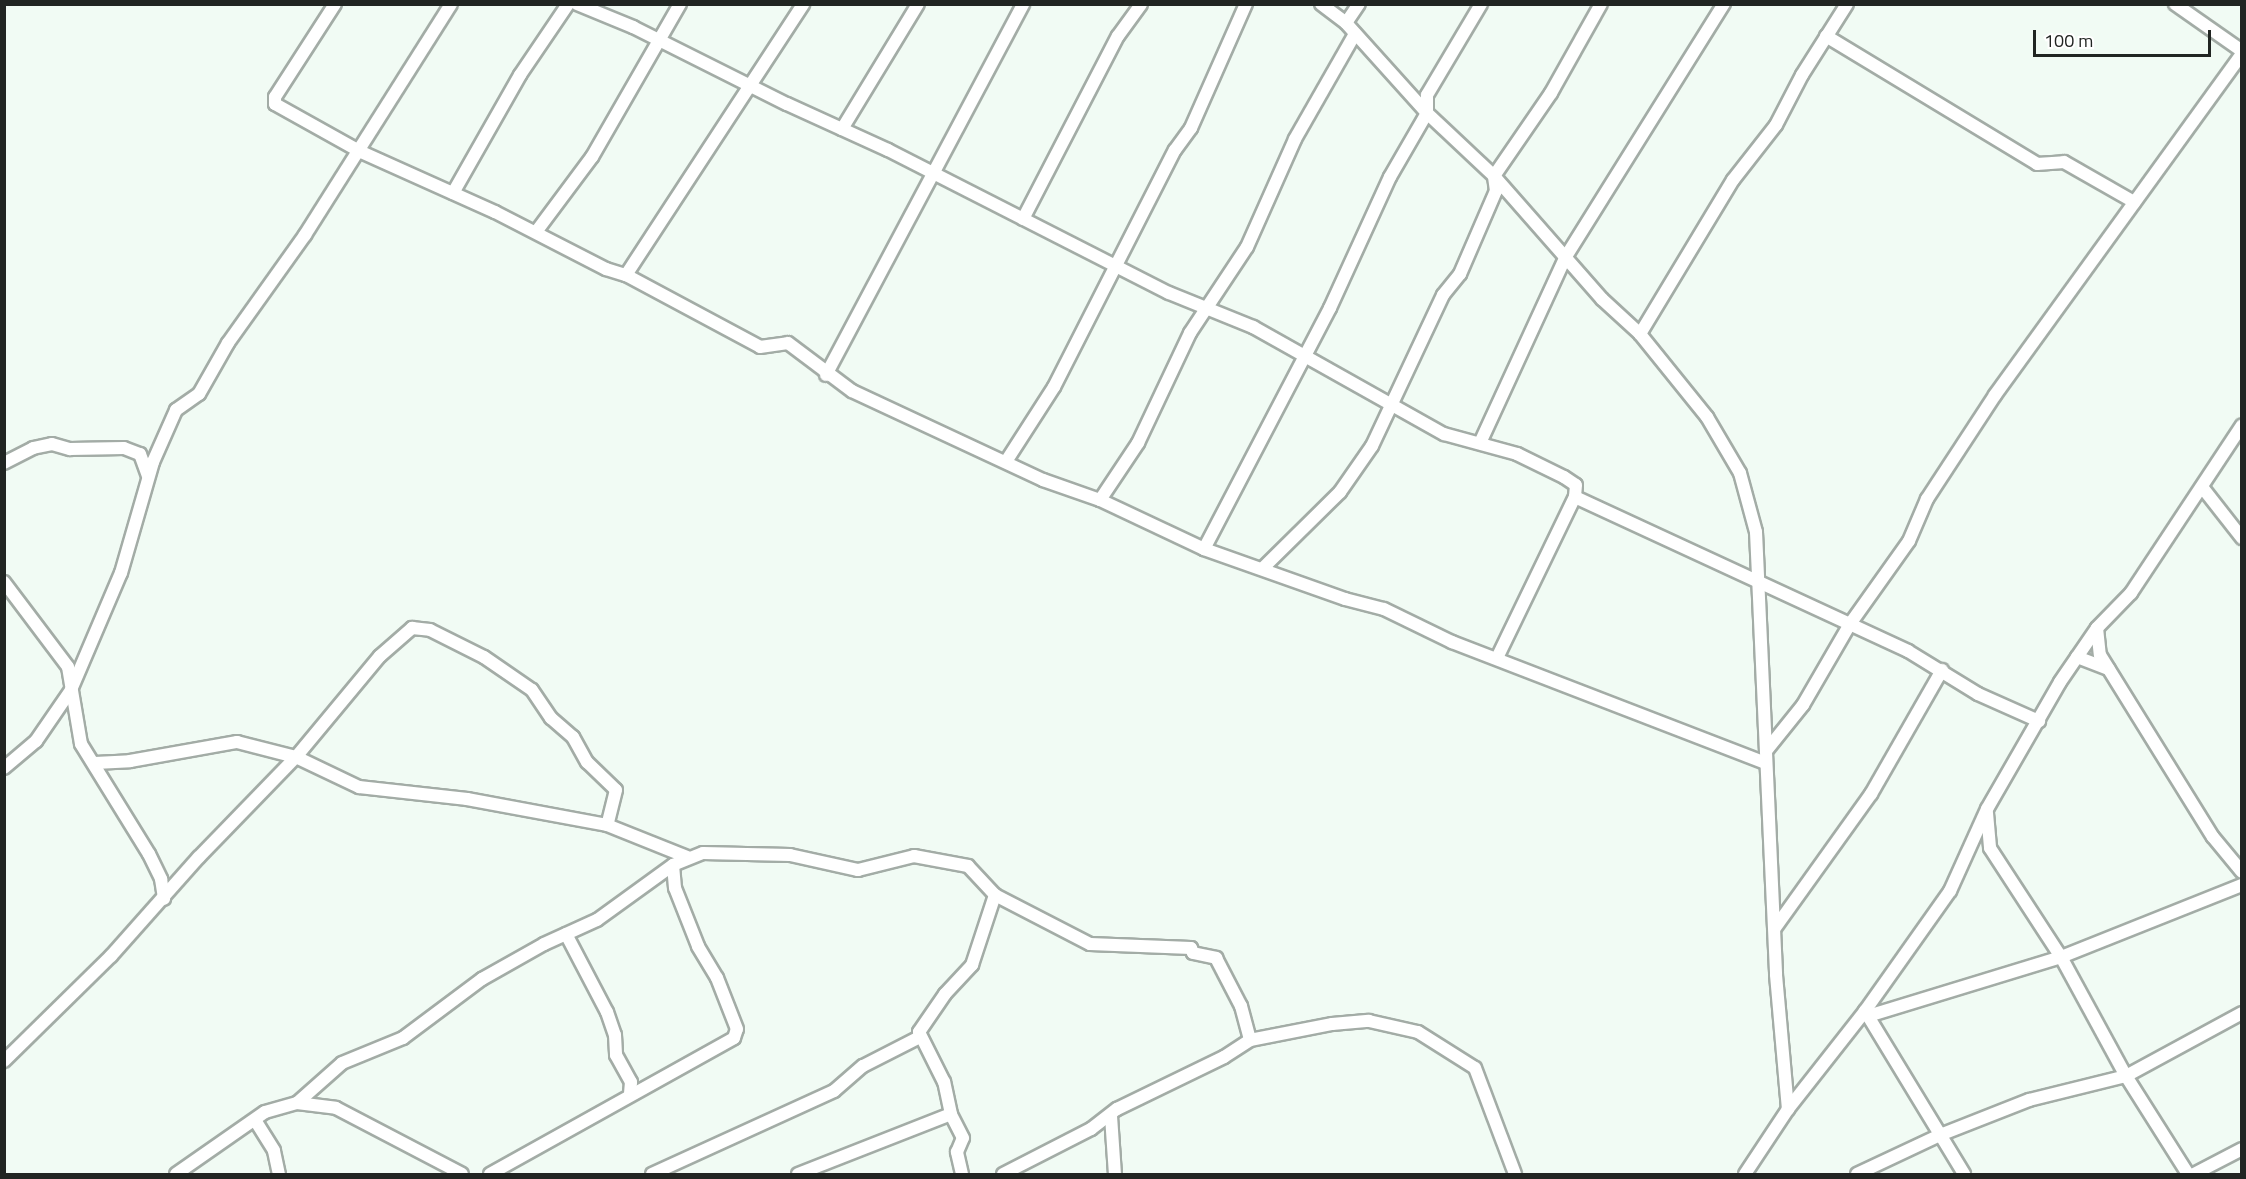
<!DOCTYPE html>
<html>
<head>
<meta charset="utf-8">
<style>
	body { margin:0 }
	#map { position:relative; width:2246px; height:1179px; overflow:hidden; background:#f1fbf4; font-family:"Titillium Web",sans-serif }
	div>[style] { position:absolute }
	.roads { filter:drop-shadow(2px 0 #a3aca6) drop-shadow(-2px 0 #a3aca6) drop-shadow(0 2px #a3aca6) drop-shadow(0 -2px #a3aca6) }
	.minor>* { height:12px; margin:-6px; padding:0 6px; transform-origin:6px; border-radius:6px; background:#fff }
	span { translate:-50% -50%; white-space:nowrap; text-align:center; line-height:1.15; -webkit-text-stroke:6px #fff; paint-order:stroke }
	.frame { position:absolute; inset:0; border:6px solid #212522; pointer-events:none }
	.scale { position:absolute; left:2033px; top:30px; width:178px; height:27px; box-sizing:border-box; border:3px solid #212522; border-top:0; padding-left:8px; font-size:18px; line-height:21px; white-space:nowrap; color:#212522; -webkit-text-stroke:4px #fff; paint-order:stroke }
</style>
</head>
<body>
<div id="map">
	<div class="roads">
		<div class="minor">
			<div style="left:335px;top:4px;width:111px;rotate:122.8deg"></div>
			<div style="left:275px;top:97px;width:7px;rotate:90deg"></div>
			<div style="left:275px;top:104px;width:96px;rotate:29.2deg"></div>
			<div style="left:359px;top:151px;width:149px;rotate:24.2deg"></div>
			<div style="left:495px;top:212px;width:125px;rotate:27.2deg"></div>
			<div style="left:606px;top:269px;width:21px;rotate:17deg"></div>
			<div style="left:626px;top:275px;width:152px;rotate:28.2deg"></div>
			<div style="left:760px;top:347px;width:28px;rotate:-8deg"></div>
			<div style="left:788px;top:343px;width:80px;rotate:36.9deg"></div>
			<div style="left:852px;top:391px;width:211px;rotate:25deg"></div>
			<div style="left:1043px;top:480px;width:60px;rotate:19.3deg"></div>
			<div style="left:1100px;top:500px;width:115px;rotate:25.2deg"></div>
			<div style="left:1204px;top:549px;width:150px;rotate:19.5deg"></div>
			<div style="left:1345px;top:599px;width:40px;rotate:14.4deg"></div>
			<div style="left:1384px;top:609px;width:76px;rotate:25.9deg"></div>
			<div style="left:1452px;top:642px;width:336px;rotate:21.1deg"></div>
			<div style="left:577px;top:4px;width:61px;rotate:22.3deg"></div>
			<div style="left:633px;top:27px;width:172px;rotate:26.6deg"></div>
			<div style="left:787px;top:104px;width:111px;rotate:24.5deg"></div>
			<div style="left:888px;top:150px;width:315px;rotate:27deg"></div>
			<div style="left:1169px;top:293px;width:91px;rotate:22deg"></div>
			<div style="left:1253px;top:327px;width:219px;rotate:29.3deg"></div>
			<div style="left:1444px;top:434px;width:76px;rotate:15.3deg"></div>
			<div style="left:1517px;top:454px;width:52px;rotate:26.1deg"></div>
			<div style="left:1564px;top:477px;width:14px;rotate:34deg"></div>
			<div style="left:1576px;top:485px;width:12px;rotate:95deg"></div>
			<div style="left:1575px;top:497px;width:367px;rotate:24.8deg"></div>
			<div style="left:1908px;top:651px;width:82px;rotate:31.6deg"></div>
			<div style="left:1978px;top:694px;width:67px;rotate:23.9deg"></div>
			<div style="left:1321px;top:4px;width:31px;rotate:37deg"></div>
			<div style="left:1346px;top:23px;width:121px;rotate:48deg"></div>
			<div style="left:1427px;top:113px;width:92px;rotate:43.2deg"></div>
			<div style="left:1494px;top:176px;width:164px;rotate:48.7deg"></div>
			<div style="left:1602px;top:299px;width:52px;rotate:42.6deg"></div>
			<div style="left:1640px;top:334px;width:107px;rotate:51.1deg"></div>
			<div style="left:1707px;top:417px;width:65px;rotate:59.5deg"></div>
			<div style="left:1740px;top:473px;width:61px;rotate:74.8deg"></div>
			<div style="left:1756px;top:532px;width:443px;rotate:87.4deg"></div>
			<div style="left:1776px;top:975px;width:135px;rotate:84.9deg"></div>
			<div style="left:2175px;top:4px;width:82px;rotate:35deg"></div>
			<div style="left:1346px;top:23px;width:23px;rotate:-56deg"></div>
			<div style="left:1826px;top:36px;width:247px;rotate:31.2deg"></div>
			<div style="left:2037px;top:164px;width:27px;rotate:-4deg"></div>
			<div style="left:2064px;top:162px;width:81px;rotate:29.7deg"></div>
			<div style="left:842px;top:129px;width:146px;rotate:-58.7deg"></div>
			<div style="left:453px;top:193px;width:136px;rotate:-60.4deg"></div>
			<div style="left:520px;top:75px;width:86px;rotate:-55.9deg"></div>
			<div style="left:1023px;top:219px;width:206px;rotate:-62.6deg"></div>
			<div style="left:1118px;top:36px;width:39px;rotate:-54deg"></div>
			<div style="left:536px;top:232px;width:94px;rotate:-53.3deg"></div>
			<div style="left:592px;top:157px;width:177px;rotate:-60.1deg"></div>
			<div style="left:626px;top:275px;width:324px;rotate:-56.8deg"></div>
			<div style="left:1640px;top:334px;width:180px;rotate:-58.9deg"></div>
			<div style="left:1733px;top:180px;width:70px;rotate:-52deg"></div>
			<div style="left:1776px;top:125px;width:56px;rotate:-62.5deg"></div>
			<div style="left:1802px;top:75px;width:84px;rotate:-57.6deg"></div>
			<div style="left:826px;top:375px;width:420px;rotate:-62deg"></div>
			<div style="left:1480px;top:443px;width:204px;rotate:-65.3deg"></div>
			<div style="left:1565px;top:258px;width:300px;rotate:-58deg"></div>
			<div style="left:1007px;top:460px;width:87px;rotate:-57.2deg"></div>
			<div style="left:1054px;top:387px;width:266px;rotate:-63deg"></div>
			<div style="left:1175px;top:150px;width:27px;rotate:-54deg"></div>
			<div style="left:1191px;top:128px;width:136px;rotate:-66.1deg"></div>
			<div style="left:4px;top:463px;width:33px;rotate:-27deg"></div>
			<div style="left:33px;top:448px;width:19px;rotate:-12deg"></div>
			<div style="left:52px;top:444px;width:19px;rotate:16deg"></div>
			<div style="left:70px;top:449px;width:54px;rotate:-1.1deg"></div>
			<div style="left:124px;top:448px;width:17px;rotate:21deg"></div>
			<div style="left:140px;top:454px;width:23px;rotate:70deg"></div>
			<div style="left:2202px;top:487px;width:65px;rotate:51.9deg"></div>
			<div style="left:1100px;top:500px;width:69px;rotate:-56.3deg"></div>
			<div style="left:1138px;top:443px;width:122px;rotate:-64.7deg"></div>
			<div style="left:1190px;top:333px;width:103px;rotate:-56.5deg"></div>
			<div style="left:1247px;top:247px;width:118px;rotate:-66deg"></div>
			<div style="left:1295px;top:139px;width:121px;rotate:-60.3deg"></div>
			<div style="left:1204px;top:549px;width:272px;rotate:-62.4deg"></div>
			<div style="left:1330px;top:308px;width:144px;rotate:-65.4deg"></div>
			<div style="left:1390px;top:177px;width:74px;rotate:-60deg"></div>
			<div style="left:1427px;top:113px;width:18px;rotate:-90deg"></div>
			<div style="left:1427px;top:95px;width:106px;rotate:-59.3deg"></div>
			<div style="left:1264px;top:567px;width:107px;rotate:-44.6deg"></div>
			<div style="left:1340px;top:492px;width:56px;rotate:-55.2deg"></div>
			<div style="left:1372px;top:446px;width:167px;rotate:-64.8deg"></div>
			<div style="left:1443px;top:295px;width:27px;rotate:-51deg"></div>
			<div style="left:1460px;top:274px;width:90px;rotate:-66.6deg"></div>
			<div style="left:1496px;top:191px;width:15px;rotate:-98deg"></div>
			<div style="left:1494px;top:176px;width:101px;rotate:-55.5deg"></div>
			<div style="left:1551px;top:93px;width:102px;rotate:-60.7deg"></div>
			<div style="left:4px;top:582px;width:106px;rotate:53deg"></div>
			<div style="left:68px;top:667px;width:78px;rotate:80.4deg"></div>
			<div style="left:81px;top:744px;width:129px;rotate:58.3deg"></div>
			<div style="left:149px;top:854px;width:28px;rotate:64deg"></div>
			<div style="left:161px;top:879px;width:20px;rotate:81deg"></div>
			<div style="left:2097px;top:628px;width:27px;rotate:84deg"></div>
			<div style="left:2100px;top:655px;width:214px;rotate:58.2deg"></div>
			<div style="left:2213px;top:837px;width:45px;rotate:50.4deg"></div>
			<div style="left:2077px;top:657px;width:34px;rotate:21deg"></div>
			<div style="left:1497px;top:658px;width:179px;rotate:-64.2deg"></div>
			<div style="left:1766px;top:751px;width:59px;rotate:-51.2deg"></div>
			<div style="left:1803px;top:705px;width:94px;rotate:-59.9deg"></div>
			<div style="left:1850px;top:624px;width:102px;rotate:-54.6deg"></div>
			<div style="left:1909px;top:541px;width:46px;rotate:-66.8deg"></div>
			<div style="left:1927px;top:499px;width:124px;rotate:-56.8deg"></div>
			<div style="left:1995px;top:395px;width:421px;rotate:-54.1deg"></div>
			<div style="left:95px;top:763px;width:35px;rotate:-3deg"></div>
			<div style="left:130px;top:761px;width:109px;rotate:-10.1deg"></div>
			<div style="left:237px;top:742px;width:61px;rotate:14.3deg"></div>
			<div style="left:296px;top:757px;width:70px;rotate:25.5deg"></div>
			<div style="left:359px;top:787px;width:109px;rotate:6.3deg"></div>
			<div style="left:467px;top:799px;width:142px;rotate:10.5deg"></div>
			<div style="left:607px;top:825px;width:86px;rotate:21.8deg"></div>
			<div style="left:4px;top:768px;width:42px;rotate:-40.2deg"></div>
			<div style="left:36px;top:741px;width:62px;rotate:-55.5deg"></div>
			<div style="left:71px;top:690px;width:127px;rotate:-66.9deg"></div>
			<div style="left:121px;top:573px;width:116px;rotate:-73.9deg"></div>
			<div style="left:153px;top:462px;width:57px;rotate:-66.1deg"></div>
			<div style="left:176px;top:410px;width:28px;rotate:-35deg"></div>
			<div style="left:199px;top:394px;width:59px;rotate:-60.4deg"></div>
			<div style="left:228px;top:343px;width:133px;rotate:-54.5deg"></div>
			<div style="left:305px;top:235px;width:273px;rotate:-57.7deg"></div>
			<div style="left:1987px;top:813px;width:35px;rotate:85deg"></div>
			<div style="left:1990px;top:848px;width:130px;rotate:56.9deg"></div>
			<div style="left:2061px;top:957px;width:136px;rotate:61.4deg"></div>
			<div style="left:2126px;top:1076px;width:116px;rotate:57.7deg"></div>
			<div style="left:1775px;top:928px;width:165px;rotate:-54.4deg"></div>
			<div style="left:1871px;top:794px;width:143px;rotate:-60.2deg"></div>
			<div style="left:566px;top:934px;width:88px;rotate:62.3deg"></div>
			<div style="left:607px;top:1012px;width:24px;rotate:71deg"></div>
			<div style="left:615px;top:1035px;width:20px;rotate:87deg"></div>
			<div style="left:616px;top:1055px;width:31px;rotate:61deg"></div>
			<div style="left:631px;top:1082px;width:12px;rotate:95deg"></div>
			<div style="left:1865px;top:1011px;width:191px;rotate:58.7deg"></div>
			<div style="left:1868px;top:1016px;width:202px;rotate:-17deg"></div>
			<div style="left:2061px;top:957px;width:195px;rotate:-21.7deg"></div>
			<div style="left:4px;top:1061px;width:150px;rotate:-44.5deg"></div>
			<div style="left:111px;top:956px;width:132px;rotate:-48.4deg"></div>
			<div style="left:199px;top:857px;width:139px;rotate:-45.9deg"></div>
			<div style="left:296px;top:757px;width:131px;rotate:-50.3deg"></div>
			<div style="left:380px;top:656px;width:43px;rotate:-41.2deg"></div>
			<div style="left:412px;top:628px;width:18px;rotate:6deg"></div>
			<div style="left:430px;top:630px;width:60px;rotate:26.6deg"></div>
			<div style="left:484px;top:657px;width:58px;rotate:34.5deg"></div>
			<div style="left:532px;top:690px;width:34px;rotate:56deg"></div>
			<div style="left:551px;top:718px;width:29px;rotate:41deg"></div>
			<div style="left:573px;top:737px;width:29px;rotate:61deg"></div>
			<div style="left:587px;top:762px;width:40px;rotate:44deg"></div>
			<div style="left:616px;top:790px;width:36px;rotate:104deg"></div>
			<div style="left:297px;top:1103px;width:39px;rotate:7deg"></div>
			<div style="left:336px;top:1108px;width:142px;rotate:27.6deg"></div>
			<div style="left:1111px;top:1116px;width:58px;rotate:86.1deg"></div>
			<div style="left:255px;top:1120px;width:36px;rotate:58deg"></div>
			<div style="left:274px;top:1151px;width:24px;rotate:78deg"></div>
			<div style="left:176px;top:1174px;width:108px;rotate:-34.9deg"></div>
			<div style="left:265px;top:1112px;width:33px;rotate:-16deg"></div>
			<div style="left:297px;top:1103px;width:60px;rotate:-41.6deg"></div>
			<div style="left:342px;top:1063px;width:66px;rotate:-22.3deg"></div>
			<div style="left:403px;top:1038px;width:99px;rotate:-36.8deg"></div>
			<div style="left:482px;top:979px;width:71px;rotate:-29.4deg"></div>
			<div style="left:544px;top:944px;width:58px;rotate:-24.4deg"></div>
			<div style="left:597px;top:920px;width:94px;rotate:-35.9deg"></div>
			<div style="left:673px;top:865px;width:32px;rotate:-22deg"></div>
			<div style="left:703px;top:853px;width:87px;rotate:1.3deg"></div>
			<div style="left:790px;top:855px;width:70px;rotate:12.4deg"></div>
			<div style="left:858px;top:870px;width:58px;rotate:-14deg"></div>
			<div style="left:914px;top:856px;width:55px;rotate:10.5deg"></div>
			<div style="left:968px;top:866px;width:40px;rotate:47deg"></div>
			<div style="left:995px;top:895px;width:107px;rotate:27.3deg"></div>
			<div style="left:1090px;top:944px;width:101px;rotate:2.3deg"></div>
			<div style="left:1191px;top:948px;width:5px;rotate:68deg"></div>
			<div style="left:1193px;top:953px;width:24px;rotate:12deg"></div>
			<div style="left:1216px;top:958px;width:54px;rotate:62.5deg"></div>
			<div style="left:1241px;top:1006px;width:35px;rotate:75deg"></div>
			<div style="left:490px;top:1174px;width:279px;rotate:-29.1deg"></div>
			<div style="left:734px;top:1038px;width:9px;rotate:-72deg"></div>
			<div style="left:737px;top:1029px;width:55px;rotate:-111.4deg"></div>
			<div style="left:717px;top:978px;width:37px;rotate:-121deg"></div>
			<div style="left:698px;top:946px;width:62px;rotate:-111.6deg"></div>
			<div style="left:675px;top:888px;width:23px;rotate:-95deg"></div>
			<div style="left:652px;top:1174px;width:200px;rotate:-24.5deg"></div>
			<div style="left:834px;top:1091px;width:38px;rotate:-41deg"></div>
			<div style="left:863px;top:1066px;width:64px;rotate:-27deg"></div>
			<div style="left:798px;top:1174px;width:164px;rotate:-21.4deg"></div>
			<div style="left:962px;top:1174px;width:23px;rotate:-103deg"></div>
			<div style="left:957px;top:1152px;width:15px;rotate:-67deg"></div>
			<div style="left:963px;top:1138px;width:27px;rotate:-117deg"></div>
			<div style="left:951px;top:1114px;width:33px;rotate:-102deg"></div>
			<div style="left:944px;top:1082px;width:56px;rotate:-116.6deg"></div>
			<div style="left:919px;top:1032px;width:46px;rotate:-55.6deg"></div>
			<div style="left:945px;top:994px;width:40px;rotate:-47deg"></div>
			<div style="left:972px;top:965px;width:74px;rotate:-71.8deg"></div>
			<div style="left:1003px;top:1174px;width:99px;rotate:-27.1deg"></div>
			<div style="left:1091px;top:1129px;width:33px;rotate:-38deg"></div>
			<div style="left:1117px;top:1109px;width:119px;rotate:-25.9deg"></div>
			<div style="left:1224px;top:1057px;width:31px;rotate:-33deg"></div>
			<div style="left:1250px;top:1040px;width:84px;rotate:-11deg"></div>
			<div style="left:1332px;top:1024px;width:37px;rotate:-5deg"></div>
			<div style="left:1369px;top:1021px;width:50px;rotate:12.7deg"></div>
			<div style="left:1418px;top:1032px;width:67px;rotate:32.3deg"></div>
			<div style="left:1475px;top:1068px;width:113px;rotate:69.3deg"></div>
			<div style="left:1745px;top:1174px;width:78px;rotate:-56.5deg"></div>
			<div style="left:1788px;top:1109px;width:125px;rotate:-51.8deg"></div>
			<div style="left:1865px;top:1011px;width:147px;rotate:-54.7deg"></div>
			<div style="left:1950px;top:891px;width:90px;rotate:-65.7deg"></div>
			<div style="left:1987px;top:809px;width:146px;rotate:-60.1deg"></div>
			<div style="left:2060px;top:682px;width:65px;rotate:-55.6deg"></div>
			<div style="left:2097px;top:628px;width:49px;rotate:-45.8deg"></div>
			<div style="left:2131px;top:593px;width:201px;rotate:-56.5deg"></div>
			<div style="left:1857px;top:1174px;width:92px;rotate:-25.2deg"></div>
			<div style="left:1940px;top:1135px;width:96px;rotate:-21.5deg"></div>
			<div style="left:2029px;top:1100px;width:100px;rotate:-13.9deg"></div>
			<div style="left:2126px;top:1076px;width:132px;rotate:-28.5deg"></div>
			<div style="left:2194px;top:1174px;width:54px;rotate:-27.5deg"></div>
		</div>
	</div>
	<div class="frame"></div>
	<div class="scale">100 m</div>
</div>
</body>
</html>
